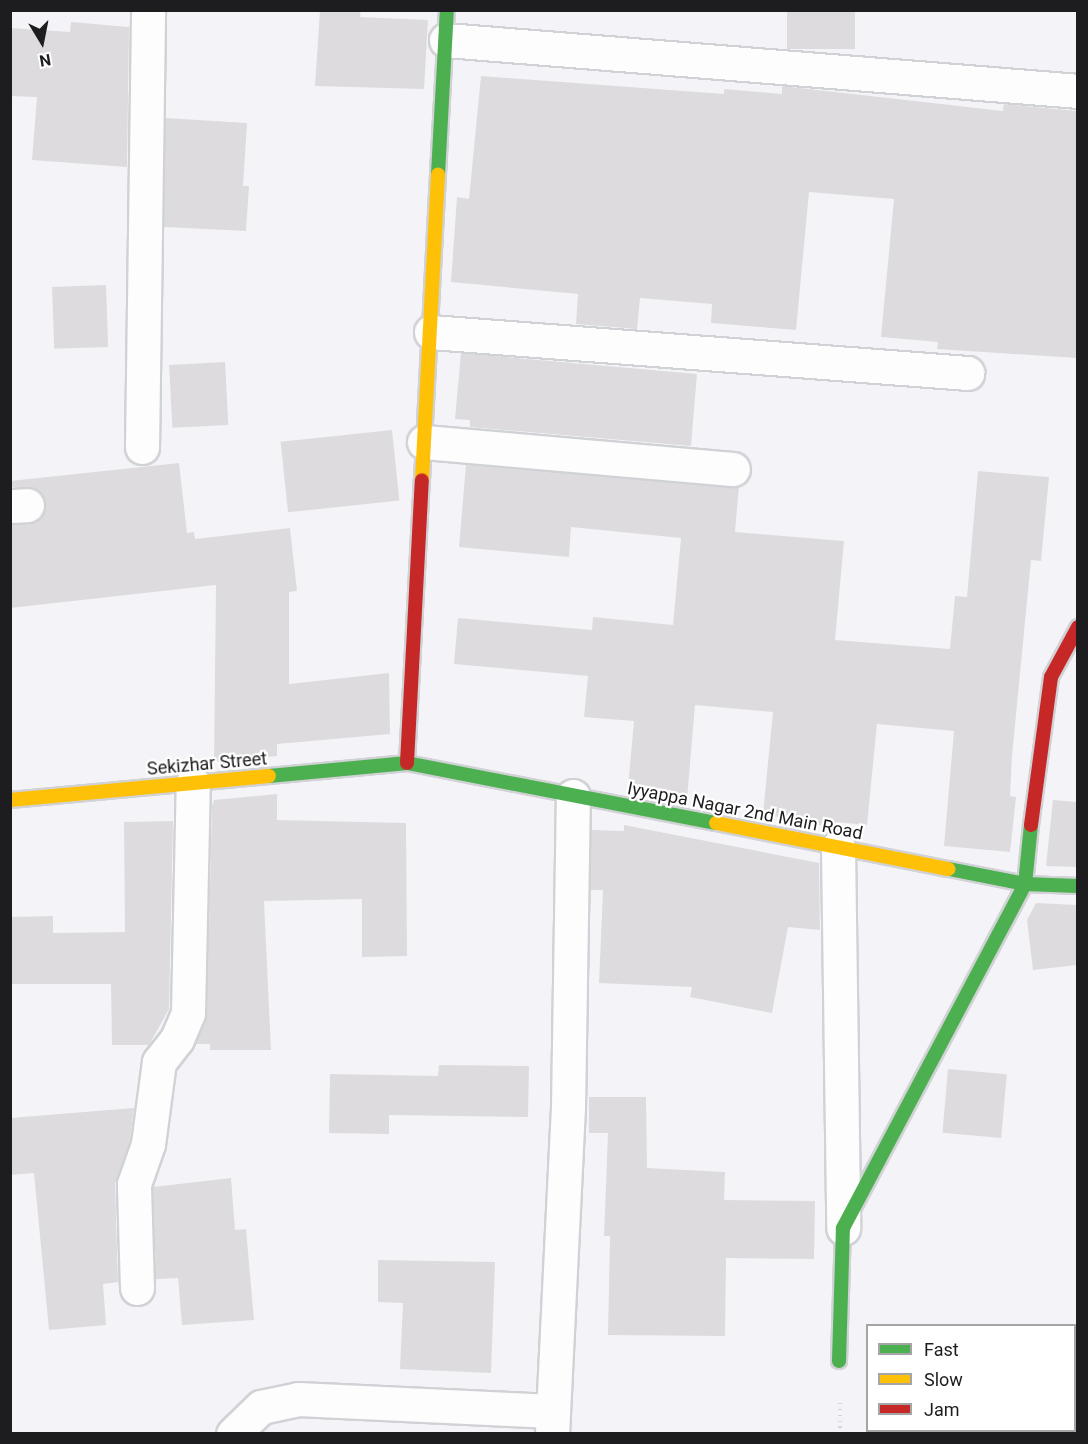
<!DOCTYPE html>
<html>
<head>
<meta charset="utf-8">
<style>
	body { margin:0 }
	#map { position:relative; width:1088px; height:1444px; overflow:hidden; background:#f4f4f8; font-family:Roboto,sans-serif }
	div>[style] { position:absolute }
	.building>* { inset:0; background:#dddbdd; transform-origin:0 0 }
	.path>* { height:4px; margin-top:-2px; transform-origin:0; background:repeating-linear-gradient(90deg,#d6d6d8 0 1.5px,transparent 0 6px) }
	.roads { filter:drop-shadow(2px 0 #d1d2d5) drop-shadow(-2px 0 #d1d2d5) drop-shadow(0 2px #d1d2d5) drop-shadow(0 -2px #d1d2d5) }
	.street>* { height:33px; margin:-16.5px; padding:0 16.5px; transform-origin:16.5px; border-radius:16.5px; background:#fdfdfe }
	.fast>* { height:14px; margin:-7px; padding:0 7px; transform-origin:7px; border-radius:7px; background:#4caf50 }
	.slow>* { height:14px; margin:-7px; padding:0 7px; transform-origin:7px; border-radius:7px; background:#ffc107 }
	.jam>* { height:14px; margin:-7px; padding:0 7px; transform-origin:7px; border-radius:7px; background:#c62828 }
	span { translate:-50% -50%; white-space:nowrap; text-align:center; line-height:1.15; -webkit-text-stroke:4.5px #fff; paint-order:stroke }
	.street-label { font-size:18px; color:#1d1d1f }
	.frame { position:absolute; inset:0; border:12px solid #1d1d1f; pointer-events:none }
	.legend { position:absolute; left:866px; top:1324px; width:210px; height:108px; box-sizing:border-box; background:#fff; border:2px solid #a5a5a5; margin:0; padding:8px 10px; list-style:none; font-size:18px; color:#1d1d1f }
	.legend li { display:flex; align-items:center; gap:12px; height:30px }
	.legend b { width:30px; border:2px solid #a5a5a5 }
	.north { position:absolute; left:12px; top:12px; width:60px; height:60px; -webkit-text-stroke:4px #fff; paint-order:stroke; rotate:170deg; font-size:16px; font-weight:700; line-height:24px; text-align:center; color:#1d1d1f }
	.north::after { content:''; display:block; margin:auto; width:21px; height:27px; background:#1d1d1f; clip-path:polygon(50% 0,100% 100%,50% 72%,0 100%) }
</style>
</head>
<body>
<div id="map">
	<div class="building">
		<div style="clip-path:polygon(320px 10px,361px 10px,360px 17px,428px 20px,424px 89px,315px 86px)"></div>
		<div style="left:787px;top:10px;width:68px;height:39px"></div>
		<div style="clip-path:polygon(71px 22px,129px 27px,127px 167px,32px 160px,37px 97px,10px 96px,10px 28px,70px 32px)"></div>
		<div style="clip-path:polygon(481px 76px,724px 94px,724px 89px,782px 94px,782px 86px,1003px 111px,1004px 104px,1077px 111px,1077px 358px,937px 349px,938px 342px,881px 337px,894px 199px,809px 192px,796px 330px,711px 323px,712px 304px,640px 298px,637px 329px,576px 324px,578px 294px,451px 282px,457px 197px,469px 199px)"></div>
		<div style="clip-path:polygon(165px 118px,247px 123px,243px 186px,249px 186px,246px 231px,164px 227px)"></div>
		<div style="left:106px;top:285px;width:62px;height:54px;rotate:88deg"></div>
		<div style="clip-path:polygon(461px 353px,697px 374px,691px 446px,470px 427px,470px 420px,455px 419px)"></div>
		<div style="left:225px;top:362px;width:63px;height:56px;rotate:87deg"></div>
		<div style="left:392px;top:430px;width:71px;height:112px;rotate:84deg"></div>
		<div style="clip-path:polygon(179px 463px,187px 533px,194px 532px,195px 539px,290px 528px,297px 591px,289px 592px,289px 684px,389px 673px,390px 734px,277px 744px,277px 756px,214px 762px,216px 585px,10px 608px,10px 525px,37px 521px,46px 504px,36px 489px,10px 487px,10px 481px)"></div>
		<div style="clip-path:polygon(466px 465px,739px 486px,735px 532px,844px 541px,835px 640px,950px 649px,955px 596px,967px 597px,978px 471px,1049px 477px,1041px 561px,1031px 560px,1012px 756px,1010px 796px,1016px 797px,1010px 852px,944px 846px,954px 731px,877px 724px,867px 825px,836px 822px,835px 828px,763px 814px,773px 712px,695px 705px,687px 799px,628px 787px,634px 721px,584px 717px,588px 676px,454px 664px,458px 618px,592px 630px,593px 617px,673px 625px,681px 538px,571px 527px,569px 557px,459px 547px)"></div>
		<div style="clip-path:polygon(277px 794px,277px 820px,406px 823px,407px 956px,362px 957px,362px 899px,264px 901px,271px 1050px,210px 1050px,210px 1044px,195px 1044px,207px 1013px,212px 806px,214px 800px)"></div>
		<div style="clip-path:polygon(1053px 800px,1077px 802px,1077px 867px,1046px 866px)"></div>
		<div style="clip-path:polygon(173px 821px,169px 1009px,149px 1045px,112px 1045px,111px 984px,10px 984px,10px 917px,53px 916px,53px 933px,125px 932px,124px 822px)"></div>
		<div style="clip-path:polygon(624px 825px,819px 863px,820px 930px,788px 927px,772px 1013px,690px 997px,692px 987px,599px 983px,603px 890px,590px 890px,591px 830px,624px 831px)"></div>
		<div style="clip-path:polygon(1036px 903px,1077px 905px,1077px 965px,1033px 970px,1027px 920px)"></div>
		<div style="clip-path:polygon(439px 1065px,529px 1066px,528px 1117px,389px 1115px,389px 1134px,329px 1133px,330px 1074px,438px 1076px)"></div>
		<div style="left:948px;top:1069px;width:59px;height:64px;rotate:5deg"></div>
		<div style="clip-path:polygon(589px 1097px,646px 1097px,647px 1168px,725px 1172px,724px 1200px,815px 1201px,814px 1259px,726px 1258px,725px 1336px,608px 1335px,610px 1236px,604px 1236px,608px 1133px,589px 1133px)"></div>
		<div style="clip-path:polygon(134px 1108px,130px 1140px,115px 1184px,118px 1282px,103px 1284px,106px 1325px,49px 1330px,34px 1173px,10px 1175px,10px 1118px)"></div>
		<div style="clip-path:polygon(231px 1178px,235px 1230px,246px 1229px,254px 1320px,182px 1325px,178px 1278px,156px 1279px,153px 1187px)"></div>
		<div style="clip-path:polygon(378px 1260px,495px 1262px,491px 1373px,400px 1369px,403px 1303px,378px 1302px)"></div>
	</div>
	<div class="path">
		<div style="left:840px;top:1434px;width:33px;rotate:-90deg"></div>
	</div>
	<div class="roads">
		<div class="street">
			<div style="left:446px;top:40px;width:634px;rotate:4.61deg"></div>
			<div style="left:431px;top:332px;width:538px;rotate:4.37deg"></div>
			<div style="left:424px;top:442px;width:310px;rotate:5deg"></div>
			<div style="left:142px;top:447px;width:437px;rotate:-89.2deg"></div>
			<div style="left:10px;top:506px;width:17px;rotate:-3deg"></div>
			<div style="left:838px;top:847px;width:381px;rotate:89.2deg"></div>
			<div style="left:137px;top:1288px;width:104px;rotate:-91.7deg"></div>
			<div style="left:134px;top:1184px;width:42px;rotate:-70.7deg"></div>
			<div style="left:148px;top:1144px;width:83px;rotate:-82.4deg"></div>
			<div style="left:159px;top:1062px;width:29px;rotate:-52deg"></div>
			<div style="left:177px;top:1039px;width:28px;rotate:-67deg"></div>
			<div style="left:188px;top:1013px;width:230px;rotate:-88.8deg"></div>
			<div style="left:233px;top:1434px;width:39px;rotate:-44deg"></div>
			<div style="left:261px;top:1407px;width:38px;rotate:-12deg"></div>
			<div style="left:298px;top:1399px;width:254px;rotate:2.7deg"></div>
			<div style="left:552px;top:1434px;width:326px;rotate:-87.2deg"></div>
			<div style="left:568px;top:1108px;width:312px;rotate:-89.1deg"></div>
		</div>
		<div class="fast">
			<div style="left:438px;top:174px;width:164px;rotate:-86.9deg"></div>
			<div style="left:269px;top:776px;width:139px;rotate:-5.4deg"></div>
			<div style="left:407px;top:763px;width:315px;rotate:11deg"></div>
			<div style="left:949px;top:869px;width:77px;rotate:11.2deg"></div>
			<div style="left:1025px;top:884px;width:53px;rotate:2.2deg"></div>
			<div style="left:839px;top:1361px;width:133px;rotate:-88.3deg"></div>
			<div style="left:843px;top:1228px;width:389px;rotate:-62.1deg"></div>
			<div style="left:1025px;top:884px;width:59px;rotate:-84.2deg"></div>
		</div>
		<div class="slow">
			<div style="left:422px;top:480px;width:306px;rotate:-87deg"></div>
			<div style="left:10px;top:800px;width:260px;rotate:-5.3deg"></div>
			<div style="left:716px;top:823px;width:237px;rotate:11.2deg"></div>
		</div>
		<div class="jam">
			<div style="left:407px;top:763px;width:283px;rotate:-87deg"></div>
			<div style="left:1031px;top:825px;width:149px;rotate:-82.3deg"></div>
			<div style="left:1051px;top:677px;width:57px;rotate:-61.6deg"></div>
		</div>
	</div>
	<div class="street-label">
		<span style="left:207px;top:764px;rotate:-5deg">Sekizhar Street</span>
		<span style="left:745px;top:811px;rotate:11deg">Iyyappa Nagar 2nd Main Road</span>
	</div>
	<div class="frame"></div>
	<ul class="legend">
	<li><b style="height:8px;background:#4caf50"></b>Fast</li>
	<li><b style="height:8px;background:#ffc107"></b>Slow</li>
	<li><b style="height:8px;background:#c62828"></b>Jam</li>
	</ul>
	<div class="north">N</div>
</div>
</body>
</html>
